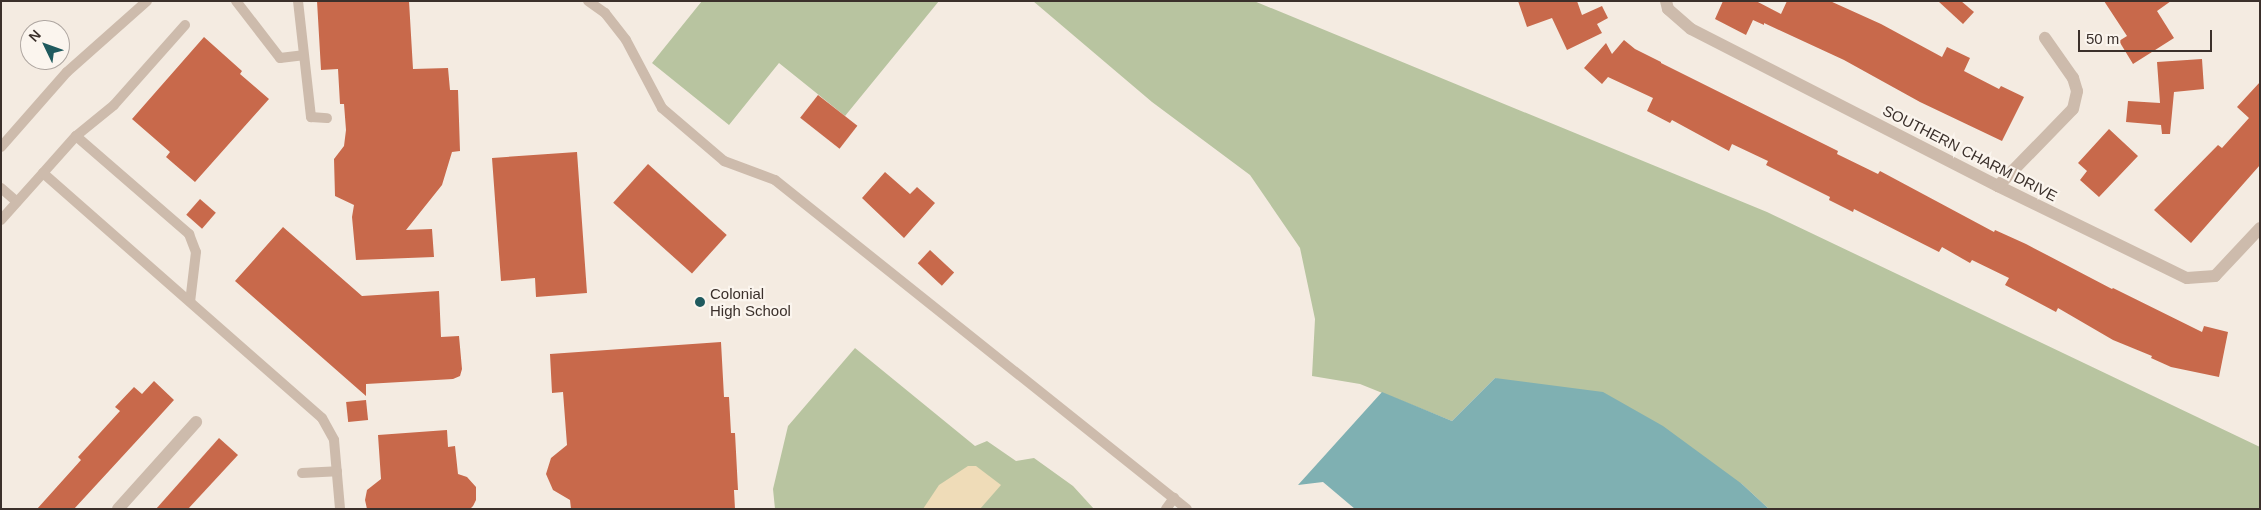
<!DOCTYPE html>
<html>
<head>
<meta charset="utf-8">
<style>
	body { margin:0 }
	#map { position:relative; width:2261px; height:510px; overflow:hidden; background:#f4ebe1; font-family:Helvetica,sans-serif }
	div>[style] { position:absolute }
	.green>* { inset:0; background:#b8c4a0 }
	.sand>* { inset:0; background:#efdcb8 }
	.water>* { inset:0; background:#7fb0b2 }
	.building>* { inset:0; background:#c8694b; transform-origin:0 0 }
	.lane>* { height:10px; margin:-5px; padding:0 5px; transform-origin:5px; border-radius:5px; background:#cdbbac }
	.street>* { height:12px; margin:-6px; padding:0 6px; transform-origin:6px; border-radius:6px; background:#cdbbac }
	.dots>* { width:14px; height:14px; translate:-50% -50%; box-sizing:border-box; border:2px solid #fbf5ee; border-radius:50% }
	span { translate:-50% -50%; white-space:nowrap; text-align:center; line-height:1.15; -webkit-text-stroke:4.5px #fbf5ee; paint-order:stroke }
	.street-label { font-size:15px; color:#3b302b }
	.poi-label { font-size:15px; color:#3b302b }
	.left { translate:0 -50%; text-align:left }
	.frame { position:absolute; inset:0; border:2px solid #3b302b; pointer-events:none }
	.north { position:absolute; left:20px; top:20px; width:50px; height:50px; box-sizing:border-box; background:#fbf5ee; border:1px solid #aea6a0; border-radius:50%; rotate:312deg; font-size:14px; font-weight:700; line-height:20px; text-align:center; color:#3b302b }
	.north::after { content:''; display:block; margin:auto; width:18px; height:22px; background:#1f5a5e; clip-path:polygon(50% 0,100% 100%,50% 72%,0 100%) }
	.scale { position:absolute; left:2078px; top:30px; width:134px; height:22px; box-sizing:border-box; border:2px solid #3b302b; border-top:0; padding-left:6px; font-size:15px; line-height:18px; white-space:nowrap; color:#3b302b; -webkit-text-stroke:4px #fbf5ee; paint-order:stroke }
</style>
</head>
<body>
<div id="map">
	<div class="green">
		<div style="clip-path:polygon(702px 1px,939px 1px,845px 116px,779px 63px,729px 125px,652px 63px)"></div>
		<div style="clip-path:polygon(1033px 1px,1254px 1px,1767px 212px,2260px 447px,2260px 509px,1769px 509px,1742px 484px,1495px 378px,1452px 421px,1360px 384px,1312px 376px,1315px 319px,1300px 248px,1250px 175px,1152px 102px)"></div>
		<div style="clip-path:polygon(855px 348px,975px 446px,987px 441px,1016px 461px,1034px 458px,1073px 486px,1094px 509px,775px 509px,773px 489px,788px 426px)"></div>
	</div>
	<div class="sand">
		<div style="clip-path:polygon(968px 466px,976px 466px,1001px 485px,980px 509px,923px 509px,939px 485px)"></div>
	</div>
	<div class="water">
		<div style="clip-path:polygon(1495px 378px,1603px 392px,1663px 426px,1742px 484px,1769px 509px,1355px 509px,1323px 482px,1298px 485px,1382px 392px,1452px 421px)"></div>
	</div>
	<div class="building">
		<div style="clip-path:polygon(317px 1px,409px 1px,413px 69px,448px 68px,450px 90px,458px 90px,460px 151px,452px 152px,442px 185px,406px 230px,432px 229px,434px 257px,356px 260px,352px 217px,354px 205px,335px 196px,334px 159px,344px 146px,346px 130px,344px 104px,340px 104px,338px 69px,321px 70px)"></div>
		<div style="clip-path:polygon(1518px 1px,1577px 1px,1582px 15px,1602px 6px,1608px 18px,1597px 24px,1602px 33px,1567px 50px,1552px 18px,1527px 27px)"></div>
		<div style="clip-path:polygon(1723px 1px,1756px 1px,1781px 14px,1787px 1px,1830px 1px,1881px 24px,1942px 57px,1947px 47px,1970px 58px,1964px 71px,1999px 89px,2001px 86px,2024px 97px,2002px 141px,1920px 102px,1844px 60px,1764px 23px,1764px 25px,1753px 20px,1746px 35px,1715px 19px)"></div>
		<div style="clip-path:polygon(1938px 1px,1961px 1px,1974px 12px,1963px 24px)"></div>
		<div style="clip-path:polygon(2104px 1px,2171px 1px,2157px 11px,2174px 38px,2133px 64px,2119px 41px,2127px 36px)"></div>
		<div style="clip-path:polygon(204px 37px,242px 71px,240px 74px,269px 99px,195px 182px,166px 157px,170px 152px,132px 119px)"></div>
		<div style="clip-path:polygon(1624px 40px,1635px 49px,1661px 62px,1661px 63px,1838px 151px,1837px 154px,1878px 174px,1880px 171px,1994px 232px,1995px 230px,2026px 244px,2112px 289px,2113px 288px,2202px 332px,2204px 326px,2228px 332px,2219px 377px,2171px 367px,2151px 358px,2152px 356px,2113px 340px,2058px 308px,2056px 312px,2005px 285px,2009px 278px,1972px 260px,1970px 263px,1942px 247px,1939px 252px,1854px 209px,1853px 212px,1829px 200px,1830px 197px,1766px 165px,1768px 161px,1732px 144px,1729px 151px,1672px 120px,1670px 123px,1647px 111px,1653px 98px,1608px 77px,1602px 84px,1584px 68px,1606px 43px,1612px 54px)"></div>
		<div style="clip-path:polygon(2202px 59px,2204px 89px,2174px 92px,2170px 134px,2162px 134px,2161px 125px,2126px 122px,2128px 101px,2160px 103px,2157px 62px)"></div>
		<div style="clip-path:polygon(2260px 82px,2260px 165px,2191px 243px,2154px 210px,2218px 145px,2222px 148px,2249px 118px,2237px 107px)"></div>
		<div style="left:818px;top:95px;width:50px;height:29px;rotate:38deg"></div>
		<div style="clip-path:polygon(2109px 129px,2138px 156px,2099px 197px,2080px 180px,2087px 171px,2078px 163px)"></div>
		<div style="clip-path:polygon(577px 152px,587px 293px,536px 297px,535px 278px,501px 281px,492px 158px)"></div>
		<div style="left:648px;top:164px;width:106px;height:52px;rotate:42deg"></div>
		<div style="clip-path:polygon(885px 172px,910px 194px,917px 187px,935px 203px,904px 238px,862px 198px)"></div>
		<div style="left:200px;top:199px;width:21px;height:21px;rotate:41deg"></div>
		<div style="clip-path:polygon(283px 227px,362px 296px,439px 291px,441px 337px,459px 336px,462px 369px,460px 376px,453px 379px,366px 384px,366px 396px,235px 281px)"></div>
		<div style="left:930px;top:250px;width:33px;height:18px;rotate:43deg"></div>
		<div style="clip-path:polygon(721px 342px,724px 397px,729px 397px,731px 433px,735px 433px,738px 490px,734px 490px,735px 509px,571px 509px,570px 500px,553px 490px,546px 474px,551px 458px,567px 445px,563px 392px,552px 393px,550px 354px)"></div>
		<div style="clip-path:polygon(154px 381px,174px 400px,144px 433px,74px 509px,37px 509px,81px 460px,78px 457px,120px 411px,115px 407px,134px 387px,142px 394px)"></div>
		<div style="left:366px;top:400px;width:20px;height:20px;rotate:84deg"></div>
		<div style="clip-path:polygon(447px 430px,448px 447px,455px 446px,458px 474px,467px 477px,476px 487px,476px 500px,473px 506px,470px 509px,367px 509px,365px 500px,367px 490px,381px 479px,378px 435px)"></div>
		<div style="clip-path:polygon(219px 438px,238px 455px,188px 509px,156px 509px)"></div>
	</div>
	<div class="lane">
		<div style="left:236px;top:1px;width:72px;rotate:52.3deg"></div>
		<div style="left:280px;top:58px;width:23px;rotate:-7deg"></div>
		<div style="left:298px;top:1px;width:117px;rotate:83.6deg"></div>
		<div style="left:311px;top:117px;width:16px;rotate:4deg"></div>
		<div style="left:588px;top:1px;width:21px;rotate:35deg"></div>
		<div style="left:605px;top:13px;width:34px;rotate:52deg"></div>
		<div style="left:626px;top:40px;width:77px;rotate:62.1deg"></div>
		<div style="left:662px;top:108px;width:82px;rotate:40.5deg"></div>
		<div style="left:724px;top:161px;width:54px;rotate:20.4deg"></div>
		<div style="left:775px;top:180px;width:527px;rotate:38.61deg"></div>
		<div style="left:76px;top:136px;width:150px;rotate:40.9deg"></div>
		<div style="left:189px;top:234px;width:19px;rotate:69deg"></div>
		<div style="left:196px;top:252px;width:50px;rotate:96.8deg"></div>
		<div style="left:1px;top:147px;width:100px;rotate:-48.7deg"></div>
		<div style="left:67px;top:72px;width:107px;rotate:-41.6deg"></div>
		<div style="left:43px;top:173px;width:50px;rotate:-48.3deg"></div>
		<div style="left:76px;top:136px;width:49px;rotate:-39.2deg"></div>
		<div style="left:114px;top:105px;width:107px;rotate:-48.4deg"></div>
		<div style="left:1px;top:188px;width:21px;rotate:41deg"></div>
		<div style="left:1px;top:220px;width:63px;rotate:-48.2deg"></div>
		<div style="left:43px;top:173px;width:371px;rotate:41.3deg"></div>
		<div style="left:322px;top:418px;width:25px;rotate:61deg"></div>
		<div style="left:334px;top:440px;width:69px;rotate:85deg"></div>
		<div style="left:302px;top:473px;width:35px;rotate:-3deg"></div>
		<div style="left:1166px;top:509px;width:14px;rotate:-54deg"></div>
	</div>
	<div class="street">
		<div style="left:1666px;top:1px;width:8px;rotate:76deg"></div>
		<div style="left:1668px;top:9px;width:30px;rotate:41deg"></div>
		<div style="left:1691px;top:29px;width:345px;rotate:27.1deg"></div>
		<div style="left:1998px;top:186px;width:210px;rotate:26deg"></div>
		<div style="left:2187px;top:278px;width:28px;rotate:-4deg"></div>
		<div style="left:2215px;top:276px;width:66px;rotate:-46.8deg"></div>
		<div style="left:1998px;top:186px;width:107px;rotate:-45.8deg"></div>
		<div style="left:2073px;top:109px;width:18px;rotate:-77deg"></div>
		<div style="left:2077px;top:91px;width:14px;rotate:-107deg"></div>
		<div style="left:2073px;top:78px;width:49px;rotate:-125deg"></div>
		<div style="left:118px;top:509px;width:117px;rotate:-48.1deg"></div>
	</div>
	<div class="dots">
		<div style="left:700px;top:302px;background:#1f5a5e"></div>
	</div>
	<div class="street-label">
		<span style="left:1970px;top:153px;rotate:27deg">SOUTHERN CHARM DRIVE</span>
	</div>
	<div class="poi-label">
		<span class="left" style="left:710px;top:302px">Colonial<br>High School</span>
	</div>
	<div class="frame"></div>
	<div class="north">N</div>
	<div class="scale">50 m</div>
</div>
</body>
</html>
